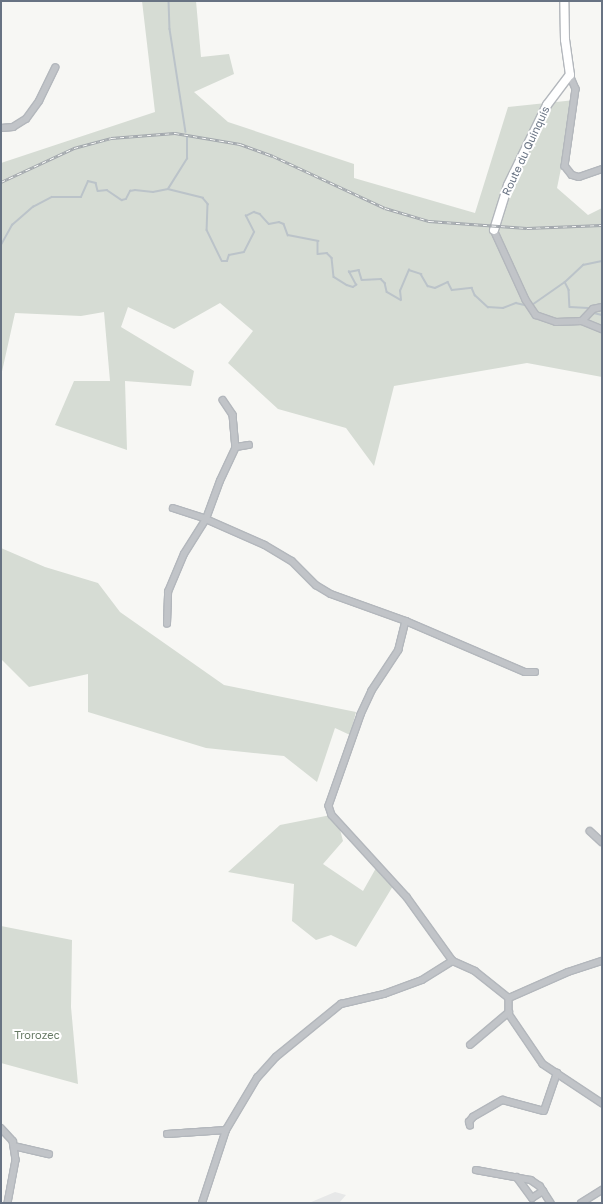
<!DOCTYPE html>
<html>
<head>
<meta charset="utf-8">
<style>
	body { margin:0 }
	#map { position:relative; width:603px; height:1204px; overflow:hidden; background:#f7f7f4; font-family:"Golos Text",sans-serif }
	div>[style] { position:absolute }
	.built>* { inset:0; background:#e7e8e8 }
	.green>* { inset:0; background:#d6dcd4 }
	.stream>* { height:1.5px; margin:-0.75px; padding:0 0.75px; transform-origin:0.75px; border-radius:0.75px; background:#bbc3c9 }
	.roads { filter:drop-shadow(1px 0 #b3b7bc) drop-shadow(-1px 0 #b3b7bc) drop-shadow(0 1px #b3b7bc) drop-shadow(0 -1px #b3b7bc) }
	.street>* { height:5.5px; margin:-2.75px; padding:0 2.75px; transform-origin:2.75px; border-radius:2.75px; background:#c1c4c8 }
	.secondary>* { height:8px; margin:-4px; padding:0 4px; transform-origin:4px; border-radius:4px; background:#fff }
	.rail>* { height:3px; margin-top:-1.5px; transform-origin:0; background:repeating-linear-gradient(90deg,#fff 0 4.5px,#a2a7ad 0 9px); box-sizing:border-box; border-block:1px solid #a2a7ad }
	span { translate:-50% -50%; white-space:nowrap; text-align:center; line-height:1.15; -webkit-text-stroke:4px #fff; paint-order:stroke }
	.street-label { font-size:11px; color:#687383 }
	.park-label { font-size:11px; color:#687b66 }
	.frame { position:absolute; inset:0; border:2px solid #687383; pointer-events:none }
</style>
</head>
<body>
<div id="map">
	<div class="built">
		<div style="clip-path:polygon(335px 1192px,346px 1195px,339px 1203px,309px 1203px)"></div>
	</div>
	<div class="green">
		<div style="clip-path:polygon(142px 1px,196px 1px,201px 57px,229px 54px,234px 74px,194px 92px,228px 122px,354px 164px,354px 178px,475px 213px,508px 107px,575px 100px,557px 188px,588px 215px,602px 208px,602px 377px,527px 363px,394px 386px,374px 466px,346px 428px,278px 409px,228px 363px,253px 331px,220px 303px,174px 329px,128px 307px,121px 327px,194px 371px,191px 386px,125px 381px,127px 450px,55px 425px,74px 381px,110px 381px,104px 312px,81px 316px,15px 313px,1px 376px,1px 163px,155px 112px)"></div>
		<div style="clip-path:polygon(1px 548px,45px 567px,98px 583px,120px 612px,224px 685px,356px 712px,350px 735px,335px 728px,317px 782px,284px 756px,206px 748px,88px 712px,88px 674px,29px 687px,1px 659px)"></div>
		<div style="clip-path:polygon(336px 814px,343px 841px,323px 864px,363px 891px,376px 868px,396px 881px,356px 947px,331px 935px,316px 940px,292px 921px,294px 884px,228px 872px,280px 825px)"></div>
		<div style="clip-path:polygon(1px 926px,72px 940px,71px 1007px,78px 1084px,1px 1063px)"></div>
	</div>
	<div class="stream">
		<div style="left:169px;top:1px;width:28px;rotate:88deg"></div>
		<div style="left:170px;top:29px;width:104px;rotate:81.2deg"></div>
		<div style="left:168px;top:189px;width:36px;rotate:-58deg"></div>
		<div style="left:187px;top:159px;width:22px;rotate:-90deg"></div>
		<div style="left:1px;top:245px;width:23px;rotate:-61deg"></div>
		<div style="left:12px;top:225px;width:28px;rotate:-41deg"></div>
		<div style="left:33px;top:207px;width:21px;rotate:-28deg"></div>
		<div style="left:52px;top:197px;width:29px"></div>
		<div style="left:81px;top:197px;width:17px;rotate:-66deg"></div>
		<div style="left:88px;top:181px;width:8px;rotate:14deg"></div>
		<div style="left:96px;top:183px;width:8px;rotate:76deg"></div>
		<div style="left:98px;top:191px;width:9px;rotate:-6deg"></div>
		<div style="left:107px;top:190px;width:18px;rotate:34deg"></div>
		<div style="left:122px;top:200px;width:4px;rotate:-14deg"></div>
		<div style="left:126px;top:199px;width:9px;rotate:-63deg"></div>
		<div style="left:130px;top:191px;width:5px;rotate:-11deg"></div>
		<div style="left:135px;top:190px;width:18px;rotate:6deg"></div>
		<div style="left:153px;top:192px;width:15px;rotate:-11deg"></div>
		<div style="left:168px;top:189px;width:36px;rotate:14deg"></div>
		<div style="left:203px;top:198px;width:8px;rotate:50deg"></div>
		<div style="left:208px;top:204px;width:26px;rotate:92deg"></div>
		<div style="left:207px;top:230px;width:34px;rotate:64deg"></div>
		<div style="left:222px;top:261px;width:5px"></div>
		<div style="left:227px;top:261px;width:6px;rotate:-72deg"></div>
		<div style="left:229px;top:255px;width:15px;rotate:-11deg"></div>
		<div style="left:244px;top:252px;width:22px;rotate:-63deg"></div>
		<div style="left:254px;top:232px;width:18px;rotate:-117deg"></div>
		<div style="left:246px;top:216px;width:9px;rotate:-27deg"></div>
		<div style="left:254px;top:212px;width:6px;rotate:18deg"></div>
		<div style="left:260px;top:214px;width:13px;rotate:48deg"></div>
		<div style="left:269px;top:224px;width:10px;rotate:-11deg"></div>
		<div style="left:279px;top:222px;width:5px;rotate:22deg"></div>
		<div style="left:284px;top:224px;width:12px;rotate:70deg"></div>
		<div style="left:288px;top:235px;width:31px;rotate:11deg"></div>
		<div style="left:318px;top:241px;width:13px;rotate:90deg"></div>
		<div style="left:318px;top:254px;width:9px;rotate:-6deg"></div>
		<div style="left:327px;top:253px;width:7px;rotate:45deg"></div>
		<div style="left:332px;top:258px;width:19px;rotate:84deg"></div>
		<div style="left:334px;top:277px;width:15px;rotate:32deg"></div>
		<div style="left:347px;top:285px;width:6px;rotate:18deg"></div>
		<div style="left:353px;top:287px;width:4px;rotate:-34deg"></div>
		<div style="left:356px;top:285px;width:15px;rotate:-118deg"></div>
		<div style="left:349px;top:272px;width:10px;rotate:-11deg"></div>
		<div style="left:359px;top:270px;width:10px;rotate:73deg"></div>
		<div style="left:362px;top:280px;width:19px;rotate:-3deg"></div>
		<div style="left:381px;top:279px;width:6px;rotate:45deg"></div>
		<div style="left:385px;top:283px;width:9px;rotate:77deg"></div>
		<div style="left:387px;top:292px;width:16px;rotate:30deg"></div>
		<div style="left:401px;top:300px;width:9px;rotate:-96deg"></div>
		<div style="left:400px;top:291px;width:23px;rotate:-67deg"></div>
		<div style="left:409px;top:270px;width:13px;rotate:18deg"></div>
		<div style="left:421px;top:274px;width:14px;rotate:60deg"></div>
		<div style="left:428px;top:286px;width:7px;rotate:16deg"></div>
		<div style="left:435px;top:288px;width:14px;rotate:-25deg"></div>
		<div style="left:448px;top:282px;width:9px;rotate:63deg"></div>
		<div style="left:452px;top:290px;width:20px;rotate:-6deg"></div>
		<div style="left:472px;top:288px;width:8px;rotate:67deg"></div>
		<div style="left:475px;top:295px;width:18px;rotate:43deg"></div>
		<div style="left:488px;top:307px;width:15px;rotate:4deg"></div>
		<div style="left:503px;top:308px;width:14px;rotate:-21deg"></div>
		<div style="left:516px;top:303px;width:13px;rotate:13deg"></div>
		<div style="left:565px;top:282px;width:9px;rotate:63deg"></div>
		<div style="left:569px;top:290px;width:17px;rotate:87deg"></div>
		<div style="left:570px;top:307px;width:18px;rotate:3deg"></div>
		<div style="left:532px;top:305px;width:40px;rotate:-34.9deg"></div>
		<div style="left:565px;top:282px;width:25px;rotate:-43deg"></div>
		<div style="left:583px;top:265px;width:19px;rotate:-12deg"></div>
		<div style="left:594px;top:313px;width:8px;rotate:14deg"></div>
	</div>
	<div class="roads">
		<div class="street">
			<div style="left:570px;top:75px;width:15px;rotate:67deg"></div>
			<div style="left:576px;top:89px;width:78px;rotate:98.1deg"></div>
			<div style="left:565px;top:166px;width:11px;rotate:52deg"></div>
			<div style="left:572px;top:175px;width:7px;rotate:16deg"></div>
			<div style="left:579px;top:177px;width:24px;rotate:-19deg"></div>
			<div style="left:1px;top:128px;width:12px;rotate:-5deg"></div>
			<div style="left:13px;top:127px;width:15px;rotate:-32deg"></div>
			<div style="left:26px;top:119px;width:22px;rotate:-54deg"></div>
			<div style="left:39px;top:101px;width:37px;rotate:-64deg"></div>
			<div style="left:494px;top:230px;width:77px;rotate:65.4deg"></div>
			<div style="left:526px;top:300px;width:18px;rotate:56deg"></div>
			<div style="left:536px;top:315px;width:21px;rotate:19deg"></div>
			<div style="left:556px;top:322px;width:26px;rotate:-2deg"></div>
			<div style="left:582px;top:321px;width:22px;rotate:22deg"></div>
			<div style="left:582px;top:321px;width:16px;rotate:-47deg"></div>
			<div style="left:593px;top:309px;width:9px;rotate:-13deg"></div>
			<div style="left:223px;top:400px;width:18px;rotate:56deg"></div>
			<div style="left:233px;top:415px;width:32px;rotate:85deg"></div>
			<div style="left:173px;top:508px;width:35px;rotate:18deg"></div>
			<div style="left:206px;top:519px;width:64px;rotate:23.8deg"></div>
			<div style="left:265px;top:545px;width:31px;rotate:31deg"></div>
			<div style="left:292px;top:561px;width:34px;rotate:45deg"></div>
			<div style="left:316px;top:585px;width:17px;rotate:31deg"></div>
			<div style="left:331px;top:594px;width:80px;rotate:19.8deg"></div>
			<div style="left:406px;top:621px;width:30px;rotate:104deg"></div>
			<div style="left:399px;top:650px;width:49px;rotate:123.4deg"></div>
			<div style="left:372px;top:691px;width:26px;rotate:115deg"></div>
			<div style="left:361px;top:715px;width:96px;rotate:109.4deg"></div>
			<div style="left:329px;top:806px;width:9px;rotate:72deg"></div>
			<div style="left:332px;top:815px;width:111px;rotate:47.6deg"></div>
			<div style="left:407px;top:897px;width:79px;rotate:54.3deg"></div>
			<div style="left:406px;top:621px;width:129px;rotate:23.2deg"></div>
			<div style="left:525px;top:672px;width:10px"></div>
			<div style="left:167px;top:624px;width:32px;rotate:-88deg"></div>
			<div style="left:168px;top:592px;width:41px;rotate:-67.2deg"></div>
			<div style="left:184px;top:554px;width:41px;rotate:-57.8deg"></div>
			<div style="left:206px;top:519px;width:40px;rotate:-69.8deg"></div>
			<div style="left:220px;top:481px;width:38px;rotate:-65deg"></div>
			<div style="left:236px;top:447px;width:13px;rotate:-9deg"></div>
			<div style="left:590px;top:831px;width:16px;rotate:43deg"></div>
			<div style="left:453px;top:961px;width:24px;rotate:24deg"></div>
			<div style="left:475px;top:971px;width:43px;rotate:38.5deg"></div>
			<div style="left:509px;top:998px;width:16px;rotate:90deg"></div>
			<div style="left:509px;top:1014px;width:60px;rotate:55.8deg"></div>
			<div style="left:543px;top:1064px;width:71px;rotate:33.5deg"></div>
			<div style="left:509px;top:998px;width:64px;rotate:-23.8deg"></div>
			<div style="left:568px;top:972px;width:36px;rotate:-18deg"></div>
			<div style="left:470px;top:1045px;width:51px;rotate:-40.2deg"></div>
			<div style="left:470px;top:1126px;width:4px;rotate:-104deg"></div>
			<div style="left:469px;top:1122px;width:6px;rotate:-51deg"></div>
			<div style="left:473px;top:1117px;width:34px;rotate:-30deg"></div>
			<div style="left:503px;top:1100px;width:42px;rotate:15deg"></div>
			<div style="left:544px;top:1111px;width:40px;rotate:-71.1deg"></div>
			<div style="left:1px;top:1128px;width:18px;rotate:47deg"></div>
			<div style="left:13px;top:1141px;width:19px;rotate:81deg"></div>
			<div style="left:16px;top:1160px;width:44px;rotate:100.5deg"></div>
			<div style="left:167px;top:1134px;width:59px;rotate:-3.9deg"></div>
			<div style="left:14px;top:1146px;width:36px;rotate:13deg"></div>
			<div style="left:476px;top:1170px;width:56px;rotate:10.3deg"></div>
			<div style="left:531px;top:1180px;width:11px;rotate:34deg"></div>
			<div style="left:540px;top:1186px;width:20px;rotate:57deg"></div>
			<div style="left:517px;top:1177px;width:26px;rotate:54deg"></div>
			<div style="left:532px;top:1198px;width:13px;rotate:-32deg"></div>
			<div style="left:202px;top:1203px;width:77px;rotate:-71.8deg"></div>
			<div style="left:226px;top:1130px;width:61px;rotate:-59.2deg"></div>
			<div style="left:257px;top:1078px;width:28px;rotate:-48deg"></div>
			<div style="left:276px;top:1057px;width:84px;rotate:-39.2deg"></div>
			<div style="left:341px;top:1004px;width:44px;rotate:-13.1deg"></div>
			<div style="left:384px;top:994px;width:40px;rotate:-20.2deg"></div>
			<div style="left:422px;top:980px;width:36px;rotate:-32deg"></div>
			<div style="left:581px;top:1203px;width:25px;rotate:-32deg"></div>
		</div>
		<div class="secondary">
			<div style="left:494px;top:230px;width:47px;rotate:-72.7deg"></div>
			<div style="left:508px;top:185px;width:89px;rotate:-64deg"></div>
			<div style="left:547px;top:105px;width:38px;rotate:-53deg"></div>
			<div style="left:570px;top:75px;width:35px;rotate:-98deg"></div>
			<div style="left:565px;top:40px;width:39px;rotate:-91deg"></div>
		</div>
	</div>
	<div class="rail">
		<div style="left:1px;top:182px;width:81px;rotate:-25deg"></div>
		<div style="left:74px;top:148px;width:38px;rotate:-15deg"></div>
		<div style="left:111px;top:138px;width:64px;rotate:-4.5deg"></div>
		<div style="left:175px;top:133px;width:66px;rotate:9.6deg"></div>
		<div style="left:240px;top:144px;width:35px;rotate:20deg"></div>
		<div style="left:273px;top:156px;width:123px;rotate:24.9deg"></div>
		<div style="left:385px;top:208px;width:46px;rotate:16.5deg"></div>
		<div style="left:429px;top:221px;width:98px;rotate:4.1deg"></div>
		<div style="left:527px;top:228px;width:75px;rotate:-2.3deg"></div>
	</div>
	<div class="street-label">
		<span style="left:526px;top:151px;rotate:-65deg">Route du Quinquis</span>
	</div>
	<div class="park-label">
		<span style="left:37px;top:1035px">Trorozec</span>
	</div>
	<div class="frame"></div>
</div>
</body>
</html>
